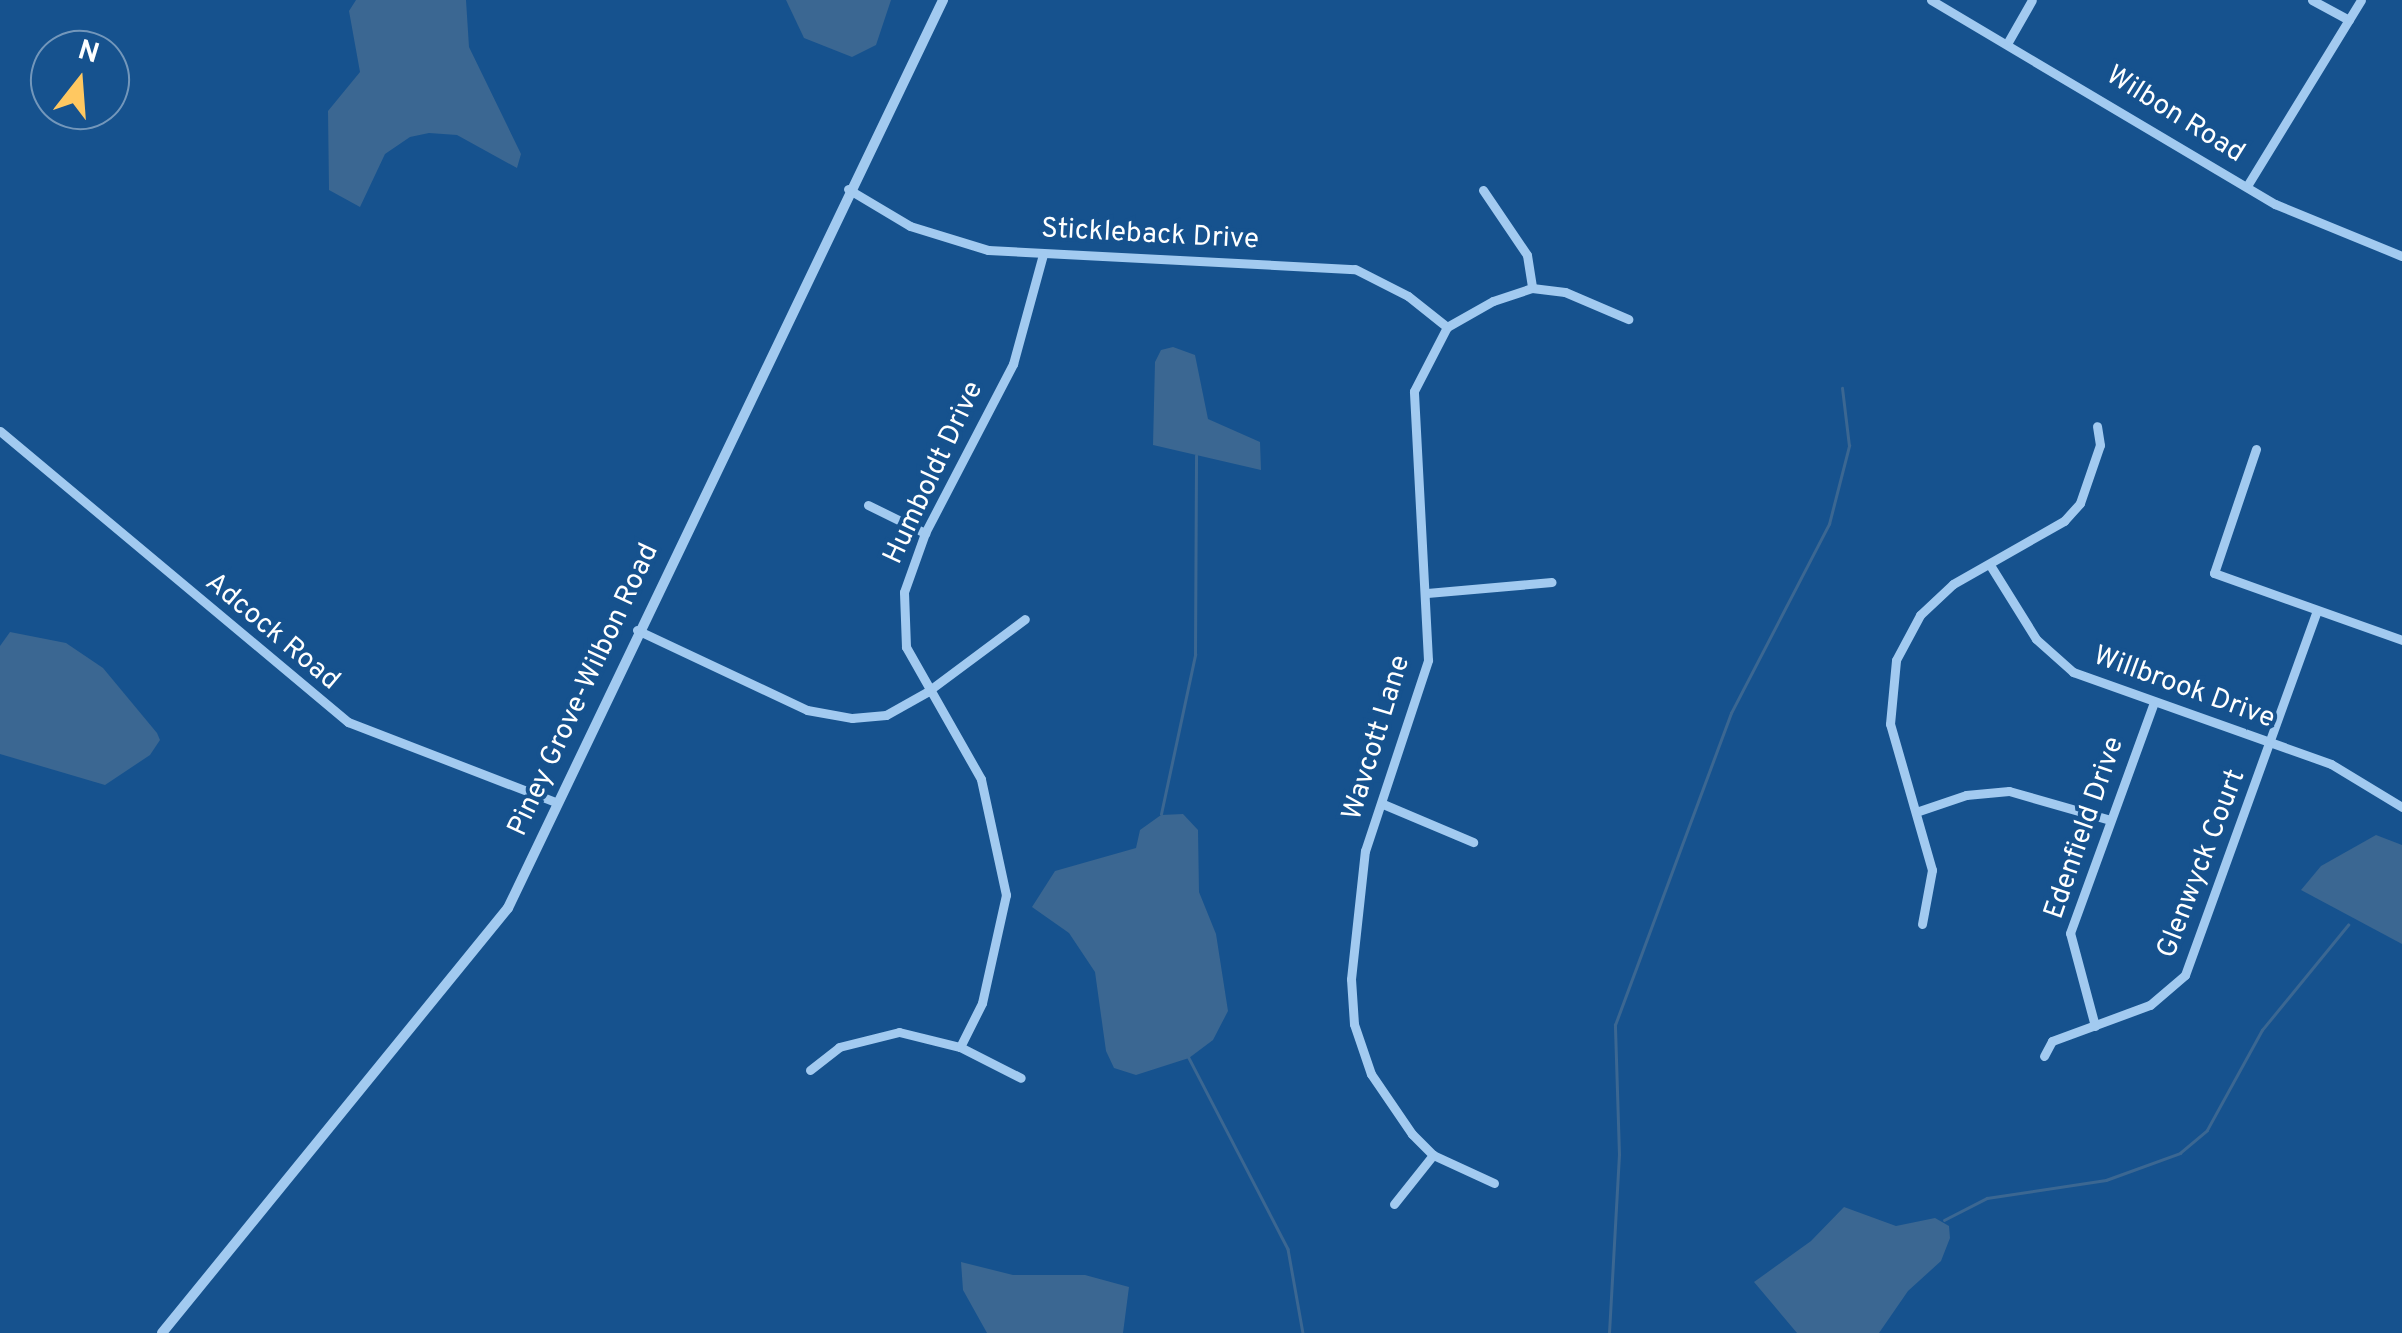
<!DOCTYPE html>
<html>
<head>
<meta charset="utf-8">
<style>
	body { margin:0 }
	#map { position:relative; width:2402px; height:1333px; overflow:hidden; background:#16528e; font-family:Overpass,sans-serif }
	div>[style] { position:absolute }
	.water>* { inset:0; background:#3b6792 }
	.stream>* { height:2.5px; margin:-1.25px; padding:0 1.25px; transform-origin:1.25px; border-radius:1.25px; background:#3b6792 }
	.minor>* { height:9px; margin:-4.5px; padding:0 4.5px; transform-origin:4.5px; border-radius:4.5px; background:#a2caf0 }
	.tertiary>* { height:10px; margin:-5px; padding:0 5px; transform-origin:5px; border-radius:5px; background:#a2caf0 }
	span { translate:-50% -50%; white-space:nowrap; text-align:center; line-height:1.15; -webkit-text-stroke:8px #16528e; paint-order:stroke }
	.street-label { font-size:28px; color:#fff }
	.north { position:absolute; left:30px; top:30px; width:100px; height:100px; box-sizing:border-box; background:#16528e; border:2px solid #7397bb; border-radius:50%; rotate:17deg; font-size:28px; font-weight:700; line-height:40px; text-align:center; color:#fff }
	.north::after { content:''; display:block; margin:auto; width:35px; height:45px; background:#ffc861; clip-path:polygon(50% 0,100% 100%,50% 72%,0 100%) }
</style>
</head>
<body>
<div id="map">
	<div class="water">
		<div style="clip-path:polygon(356px 0,466px 0,469px 47px,521px 154px,517px 168px,457px 135px,429px 133px,410px 137px,385px 154px,360px 207px,329px 190px,328px 111px,360px 72px,349px 11px)"></div>
		<div style="clip-path:polygon(786px 0,891px 0,876px 45px,852px 57px,804px 38px)"></div>
		<div style="clip-path:polygon(1173px 347px,1195px 355px,1208px 419px,1260px 442px,1261px 470px,1153px 445px,1155px 362px,1161px 350px)"></div>
		<div style="clip-path:polygon(10px 632px,66px 643px,103px 668px,157px 733px,160px 740px,150px 755px,105px 785px,0 754px,0 646px)"></div>
		<div style="clip-path:polygon(1183px 814px,1198px 830px,1199px 892px,1216px 934px,1228px 1011px,1213px 1040px,1189px 1058px,1136px 1075px,1114px 1068px,1106px 1051px,1095px 972px,1069px 933px,1032px 907px,1055px 871px,1136px 848px,1140px 830px,1161px 815px)"></div>
		<div style="clip-path:polygon(2376px 835px,2402px 845px,2402px 944px,2301px 890px,2321px 866px)"></div>
		<div style="clip-path:polygon(1844px 1207px,1896px 1226px,1935px 1218px,1949px 1226px,1950px 1238px,1941px 1261px,1908px 1291px,1879px 1333px,1797px 1333px,1754px 1282px,1811px 1241px)"></div>
		<div style="clip-path:polygon(961px 1262px,1013px 1275px,1085px 1275px,1129px 1287px,1123px 1333px,987px 1333px,963px 1290px)"></div>
	</div>
	<div class="stream">
		<div style="left:1161px;top:814px;width:163px;rotate:-77.9deg"></div>
		<div style="left:1195px;top:655px;width:199px;rotate:-89.7deg"></div>
		<div style="left:1188px;top:1056px;width:217px;rotate:62.6deg"></div>
		<div style="left:1288px;top:1249px;width:85px;rotate:79.9deg"></div>
		<div style="left:1944px;top:1220px;width:48px;rotate:-27.1deg"></div>
		<div style="left:1987px;top:1198px;width:120px;rotate:-8.6deg"></div>
		<div style="left:2106px;top:1180px;width:79px;rotate:-20deg"></div>
		<div style="left:2180px;top:1153px;width:35px;rotate:-40deg"></div>
		<div style="left:2207px;top:1130px;width:114px;rotate:-61.2deg"></div>
		<div style="left:2262px;top:1030px;width:136px;rotate:-50.7deg"></div>
		<div style="left:1609px;top:1333px;width:178px;rotate:-86.8deg"></div>
		<div style="left:1619px;top:1155px;width:130px;rotate:-91.8deg"></div>
		<div style="left:1615px;top:1025px;width:333px;rotate:-69.6deg"></div>
		<div style="left:1731px;top:713px;width:213px;rotate:-62.6deg"></div>
		<div style="left:1829px;top:524px;width:81px;rotate:-75.6deg"></div>
		<div style="left:1849px;top:446px;width:58px;rotate:-96.9deg"></div>
	</div>
	<div class="minor">
		<div style="left:1931px;top:0;width:400px;rotate:30.7deg"></div>
		<div style="left:2275px;top:204px;width:137px;rotate:22.3deg"></div>
		<div style="left:2312px;top:0;width:42px;rotate:28.4deg"></div>
		<div style="left:2008px;top:42px;width:48px;rotate:-60.3deg"></div>
		<div style="left:2247px;top:186px;width:218px;rotate:-58.5deg"></div>
		<div style="left:848px;top:189px;width:72px;rotate:30.8deg"></div>
		<div style="left:910px;top:226px;width:82px;rotate:17.1deg"></div>
		<div style="left:988px;top:250px;width:367px;rotate:3deg"></div>
		<div style="left:1355px;top:269px;width:59px;rotate:27deg"></div>
		<div style="left:1408px;top:296px;width:50px;rotate:38.5deg"></div>
		<div style="left:1483px;top:190px;width:78px;rotate:55.9deg"></div>
		<div style="left:1527px;top:255px;width:33px;rotate:81deg"></div>
		<div style="left:0;top:431px;width:454px;rotate:39.9deg"></div>
		<div style="left:348px;top:722px;width:222px;rotate:21.1deg"></div>
		<div style="left:2256px;top:449px;width:131px;rotate:108.7deg"></div>
		<div style="left:2214px;top:573px;width:200px;rotate:19.6deg"></div>
		<div style="left:868px;top:505px;width:64px;rotate:26.2deg"></div>
		<div style="left:1990px;top:565px;width:87px;rotate:58.1deg"></div>
		<div style="left:2036px;top:639px;width:50px;rotate:41.7deg"></div>
		<div style="left:2073px;top:672px;width:274px;rotate:19.6deg"></div>
		<div style="left:2331px;top:764px;width:83px;rotate:31.2deg"></div>
		<div style="left:1427px;top:593px;width:125px;rotate:-5deg"></div>
		<div style="left:637px;top:630px;width:188px;rotate:25.2deg"></div>
		<div style="left:807px;top:710px;width:46px;rotate:10.1deg"></div>
		<div style="left:852px;top:718px;width:34px;rotate:-5deg"></div>
		<div style="left:886px;top:715px;width:47px;rotate:-29.3deg"></div>
		<div style="left:927px;top:692px;width:122px;rotate:-36.7deg"></div>
		<div style="left:1383px;top:804px;width:98px;rotate:22.9deg"></div>
		<div style="left:1916px;top:812px;width:53px;rotate:-18.8deg"></div>
		<div style="left:1966px;top:795px;width:43px;rotate:-5.3deg"></div>
		<div style="left:2009px;top:791px;width:105px;rotate:16deg"></div>
		<div style="left:1922px;top:924px;width:55px;rotate:-79.5deg"></div>
		<div style="left:1932px;top:870px;width:152px;rotate:-106deg"></div>
		<div style="left:1890px;top:724px;width:64px;rotate:-84.6deg"></div>
		<div style="left:1896px;top:660px;width:51px;rotate:-61.9deg"></div>
		<div style="left:1920px;top:615px;width:45px;rotate:-43.2deg"></div>
		<div style="left:1953px;top:584px;width:128px;rotate:-29.6deg"></div>
		<div style="left:2064px;top:521px;width:24px;rotate:-48deg"></div>
		<div style="left:2080px;top:503px;width:61px;rotate:-71deg"></div>
		<div style="left:2100px;top:445px;width:19px;rotate:-99deg"></div>
		<div style="left:2095px;top:1026px;width:96px;rotate:-105deg"></div>
		<div style="left:2070px;top:933px;width:246px;rotate:-70deg"></div>
		<div style="left:960px;top:1047px;width:49px;rotate:-63.4deg"></div>
		<div style="left:982px;top:1003px;width:111px;rotate:-77.5deg"></div>
		<div style="left:1006px;top:895px;width:119px;rotate:-102.2deg"></div>
		<div style="left:981px;top:779px;width:152px;rotate:-119.6deg"></div>
		<div style="left:906px;top:647px;width:55px;rotate:-92.1deg"></div>
		<div style="left:904px;top:592px;width:63px;rotate:-70.4deg"></div>
		<div style="left:925px;top:533px;width:191px;rotate:-62.5deg"></div>
		<div style="left:1013px;top:364px;width:114px;rotate:-74.7deg"></div>
		<div style="left:2044px;top:1056px;width:17px;rotate:-62deg"></div>
		<div style="left:2052px;top:1041px;width:104px;rotate:-20.2deg"></div>
		<div style="left:2150px;top:1005px;width:46px;rotate:-40.6deg"></div>
		<div style="left:2185px;top:975px;width:387px;rotate:-70.1deg"></div>
		<div style="left:810px;top:1070px;width:37px;rotate:-38deg"></div>
		<div style="left:839px;top:1047px;width:62px;rotate:-14deg"></div>
		<div style="left:899px;top:1032px;width:63px;rotate:13.8deg"></div>
		<div style="left:960px;top:1047px;width:68px;rotate:26.9deg"></div>
		<div style="left:1494px;top:1183px;width:67px;rotate:-155.3deg"></div>
		<div style="left:1433px;top:1155px;width:30px;rotate:-135deg"></div>
		<div style="left:1412px;top:1134px;width:73px;rotate:-124.3deg"></div>
		<div style="left:1371px;top:1074px;width:53px;rotate:-108.8deg"></div>
		<div style="left:1354px;top:1024px;width:45px;rotate:-93.8deg"></div>
		<div style="left:1351px;top:979px;width:129px;rotate:-83.8deg"></div>
		<div style="left:1365px;top:851px;width:201px;rotate:-71.7deg"></div>
		<div style="left:1428px;top:660px;width:269px;rotate:-93deg"></div>
		<div style="left:1414px;top:391px;width:72px;rotate:-62.7deg"></div>
		<div style="left:1447px;top:327px;width:53px;rotate:-29.5deg"></div>
		<div style="left:1493px;top:301px;width:41px;rotate:-18.4deg"></div>
		<div style="left:1532px;top:288px;width:33px;rotate:7deg"></div>
		<div style="left:1565px;top:292px;width:69px;rotate:23.2deg"></div>
		<div style="left:1394px;top:1204px;width:63px;rotate:-51.5deg"></div>
	</div>
	<div class="tertiary">
		<div style="left:162px;top:1333px;width:548px;rotate:-50.85deg"></div>
		<div style="left:508px;top:908px;width:1007px;rotate:-64.4deg"></div>
	</div>
	<div class="street-label">
		<span style="left:2175px;top:115px;rotate:32deg">Wilbon Road</span>
		<span style="left:1150px;top:235px;rotate:3deg">Stickleback Drive</span>
		<span style="left:934px;top:473px;rotate:-65deg">Humboldt Drive</span>
		<span style="left:272px;top:632px;rotate:40deg">Adcock Road</span>
		<span style="left:2184px;top:688px;rotate:20deg">Willbrook Drive</span>
		<span style="left:584px;top:690px;rotate:-65deg">Piney Grove-Wilbon Road</span>
		<span style="left:1377px;top:738px;rotate:-73deg">Wavcott Lane</span>
		<span style="left:2085px;top:828px;rotate:-71deg">Edenfield Drive</span>
		<span style="left:2202px;top:864px;rotate:-69deg">Glenwyck Court</span>
	</div>
	<div class="north">N</div>
</div>
</body>
</html>
